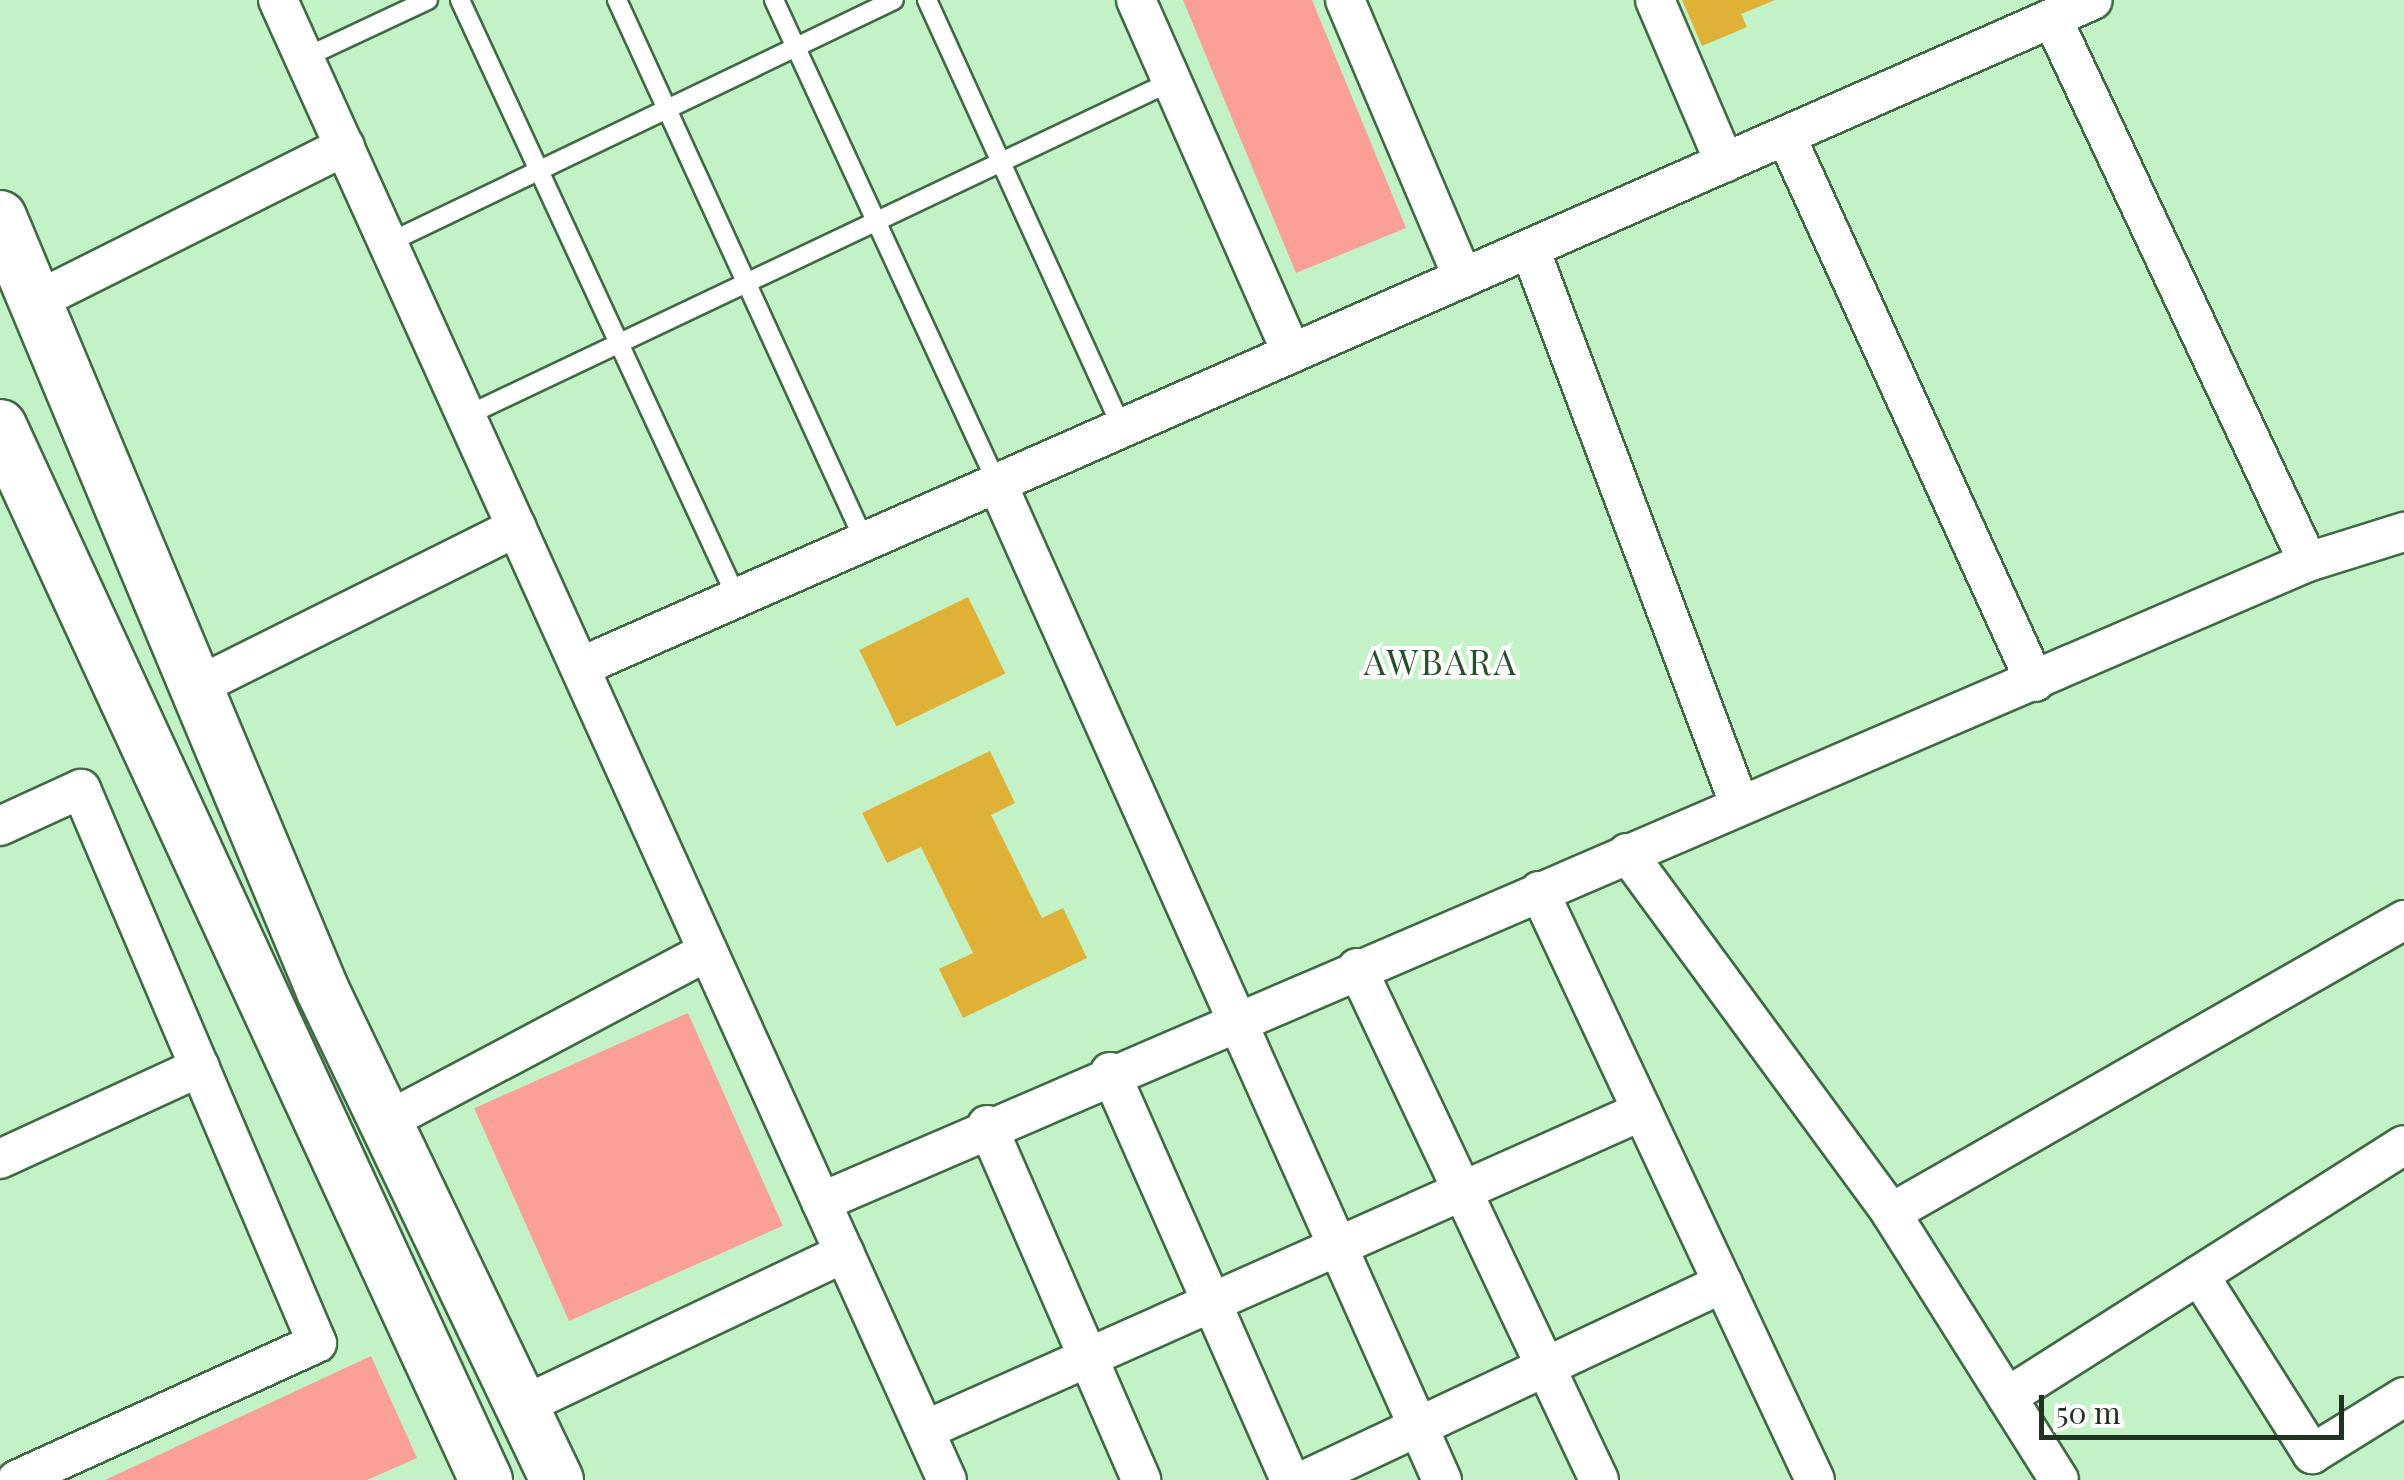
<!DOCTYPE html>
<html>
<head>
<meta charset="utf-8">
<style>
	body { margin:0 }
	#map { position:relative; width:2404px; height:1480px; overflow:hidden; background:#c2f2c6; font-family:"Playfair Display",serif }
	div>[style] { position:absolute }
	.green>* { inset:0; background:#fba096; transform-origin:0 0 }
	.building>* { inset:0; background:#dfb136; transform-origin:0 0 }
	.roads { filter:drop-shadow(2px 0 #3f6a44) drop-shadow(-2px 0 #3f6a44) drop-shadow(0 2px #3f6a44) drop-shadow(0 -2px #3f6a44) }
	.lane>* { height:18px; margin:-9px; padding:0 9px; transform-origin:9px; border-radius:9px; background:#fff }
	.street>* { height:38px; margin:-19px; padding:0 19px; transform-origin:19px; border-radius:19px; background:#fff }
	.secondary>* { height:52px; margin:-26px; padding:0 26px; transform-origin:26px; border-radius:26px; background:#fff }
	span { translate:-50% -50%; white-space:nowrap; text-align:center; line-height:1.15; -webkit-text-stroke:8px #fff; paint-order:stroke }
	.quarter-label { font-size:35px; color:#26502b; letter-spacing:2.5px }
	.scale { position:absolute; left:2039px; top:1395px; width:305px; height:45px; box-sizing:border-box; border:5px solid #203322; border-top:0; padding-left:12px; font-size:30px; line-height:35px; white-space:nowrap; color:#203322; -webkit-text-stroke:8px #fff; paint-order:stroke }
</style>
</head>
<body>
<div id="map">
	<div class="green">
		<div style="clip-path:polygon(1183px 0,1312px 0,1406px 228px,1296px 273px)"></div>
		<div style="left:688px;top:1013px;width:233px;height:234px;rotate:66deg"></div>
		<div style="clip-path:polygon(371px 1356px,417px 1458px,367px 1480px,105px 1480px)"></div>
	</div>
	<div class="building">
		<div style="clip-path:polygon(1682px 0,1775px 0,1741px 14px,1747px 27px,1702px 46px)"></div>
		<div style="left:968px;top:597px;width:85px;height:121px;rotate:64deg"></div>
		<div style="clip-path:polygon(990px 751px,1015px 803px,991px 815px,1042px 918px,1063px 908px,1087px 958px,963px 1018px,939px 969px,973px 953px,921px 847px,887px 863px,862px 813px)"></div>
	</div>
	<div class="roads">
		<div class="lane">
			<div style="left:460px;top:0;width:659px;rotate:65.15deg"></div>
			<div style="left:617px;top:0;width:596px;rotate:65.41deg"></div>
			<div style="left:774px;top:0;width:532px;rotate:65.22deg"></div>
			<div style="left:927px;top:0;width:470px;rotate:65.5deg"></div>
			<div style="left:304px;top:58px;width:137px;rotate:-25.1deg"></div>
			<div style="left:388px;top:243px;width:561px;rotate:-25.65deg"></div>
			<div style="left:466px;top:416px;width:781px;rotate:-25.38deg"></div>
		</div>
		<div class="street">
			<div style="left:278px;top:0;width:1624px;rotate:65.68deg"></div>
			<div style="left:1136px;top:0;width:386px;rotate:66.2deg"></div>
			<div style="left:1345px;top:0;width:302px;rotate:67deg"></div>
			<div style="left:1655px;top:0;width:177px;rotate:66.8deg"></div>
			<div style="left:2052px;top:18px;width:601px;rotate:64.8deg"></div>
			<div style="left:1786px;top:136px;width:600px;rotate:65.48deg"></div>
			<div style="left:1530px;top:249px;width:595px;rotate:69.34deg"></div>
			<div style="left:40px;top:299px;width:341px;rotate:-26.6deg"></div>
			<div style="left:997px;top:483px;width:1092px;rotate:65.95deg"></div>
			<div style="left:580px;top:667px;width:1653px;rotate:-23.79deg"></div>
			<div style="left:198px;top:686px;width:356px;rotate:-26.5deg"></div>
			<div style="left:0;top:826px;width:89px;rotate:-24.6deg"></div>
			<div style="left:81px;top:789px;width:602px;rotate:66.93deg"></div>
			<div style="left:317px;top:1343px;width:330px;rotate:155.5deg"></div>
			<div style="left:1627px;top:853px;width:446px;rotate:53.7deg"></div>
			<div style="left:1891px;top:1213px;width:315px;rotate:57.8deg"></div>
			<div style="left:1539px;top:891px;width:650px;rotate:64.89deg"></div>
			<div style="left:1357px;top:968px;width:566px;rotate:64.7deg"></div>
			<div style="left:1110px;top:1072px;width:446px;rotate:66.2deg"></div>
			<div style="left:385px;top:1122px;width:365px;rotate:-27.9deg"></div>
			<div style="left:987px;top:1125px;width:387px;rotate:66.5deg"></div>
			<div style="left:0;top:1159px;width:220px;rotate:-24.7deg"></div>
			<div style="left:821px;top:1202px;width:1619px;rotate:-23.29deg"></div>
			<div style="left:2308px;top:562px;width:101px;rotate:-17.4deg"></div>
			<div style="left:1891px;top:1213px;width:591px;rotate:-29.73deg"></div>
			<div style="left:2199px;top:1275px;width:212px;rotate:57.7deg"></div>
			<div style="left:2312px;top:1454px;width:108px;rotate:-31.8deg"></div>
			<div style="left:2007px;top:1397px;width:470px;rotate:-32.4deg"></div>
			<div style="left:522px;top:1406px;width:357px;rotate:-25.4deg"></div>
			<div style="left:925px;top:1430px;width:785px;rotate:-23.98deg"></div>
			<div style="left:1305px;top:1480px;width:462px;rotate:-25.2deg"></div>
		</div>
		<div class="secondary">
			<div style="left:0;top:217px;width:839px;rotate:67.35deg"></div>
			<div style="left:323px;top:991px;width:542px;rotate:64.43deg"></div>
			<div style="left:0;top:426px;width:1161px;rotate:65.25deg"></div>
		</div>
	</div>
	<div class="quarter-label">
		<span style="left:1441px;top:661px">AWBARA</span>
	</div>
	<div class="scale">50 m</div>
</div>
</body>
</html>
